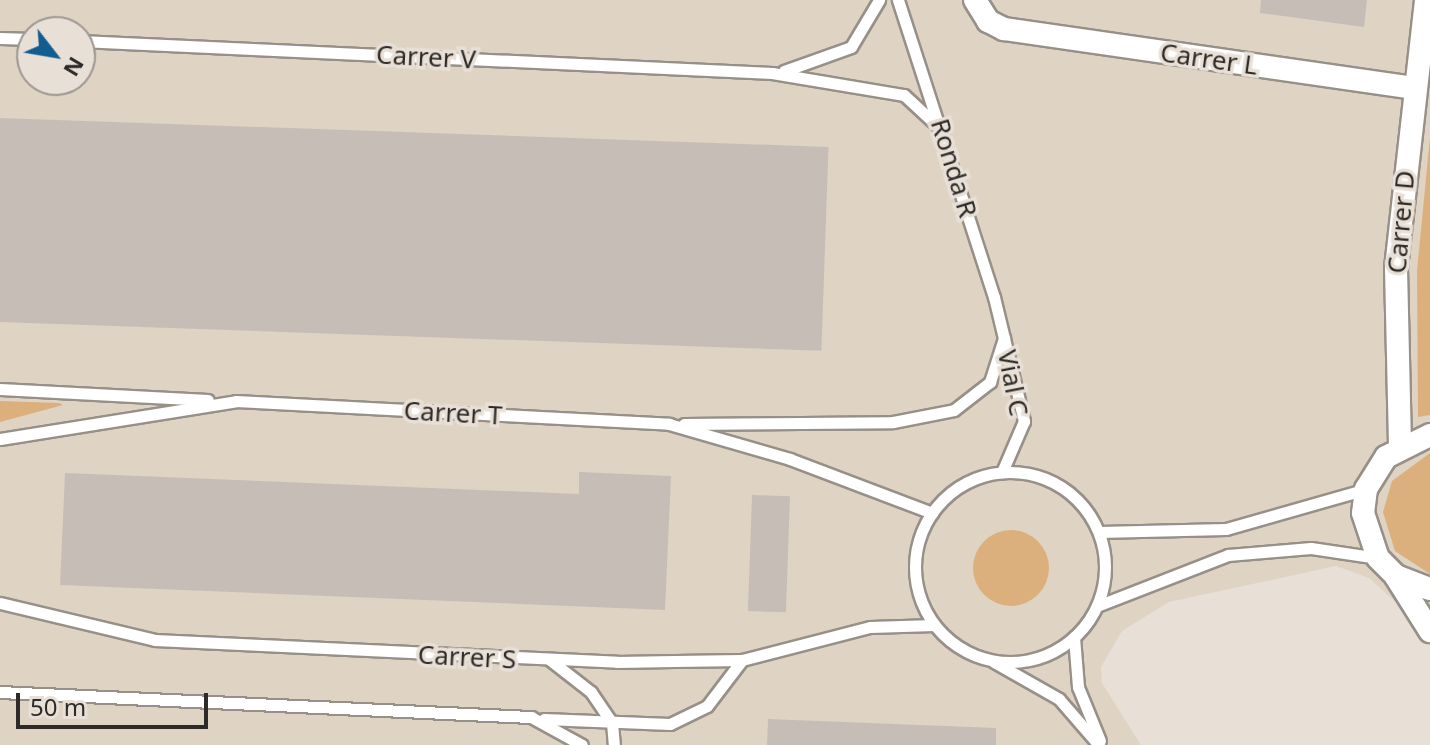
<!DOCTYPE html>
<html>
<head>
<meta charset="utf-8">
<style>
	body { margin:0 }
	#map { position:relative; width:1430px; height:745px; overflow:hidden; background:#e8e0d7; font-family:"Noto Sans",sans-serif }
	div>[style] { position:absolute }
	.built>* { inset:0; background:#dfd3c4 }
	.green>* { inset:0; background:#dcb07c }
	.round { border-radius:50% }
	.building>* { inset:0; background:#c6beb6; transform-origin:0 0 }
	.roads { filter:drop-shadow(2px 0 #979088) drop-shadow(-2px 0 #979088) drop-shadow(0 2px #979088) drop-shadow(0 -2px #979088) }
	.service>* { height:11px; margin:-5.5px; padding:0 5.5px; transform-origin:5.5px; border-radius:5.5px; background:#fff }
	.service>.ring { margin:-5.5px; padding:0; box-sizing:content-box; background:none; border:11px solid #fff; border-radius:50% }
	.minor>* { height:22px; margin:-11px; padding:0 11px; transform-origin:11px; border-radius:11px; background:#fff }
	span { translate:-50% -50%; white-space:nowrap; text-align:center; line-height:1.15; -webkit-text-stroke:7px #e8e0d7; paint-order:stroke }
	.street-label { font-size:26px; color:#2d2a27 }
	.north { position:absolute; left:16px; top:16px; width:80px; height:80px; box-sizing:border-box; background:#e8e0d7; border:2px solid #9d9791; border-radius:50%; rotate:121deg; font-size:22px; font-weight:700; line-height:32px; text-align:center; color:#2d2a27 }
	.north::after { content:''; display:block; margin:auto; width:28px; height:36px; background:#125d90; clip-path:polygon(50% 0,100% 100%,50% 72%,0 100%) }
	.scale { position:absolute; left:16px; top:693px; width:192px; height:36px; box-sizing:border-box; border:4px solid #2d2a27; border-top:0; padding-left:10px; font-size:24px; line-height:28px; white-space:nowrap; color:#2d2a27; -webkit-text-stroke:6px #e8e0d7; paint-order:stroke }
</style>
</head>
<body>
<div id="map">
	<div class="built">
		<div style="clip-path:polygon(evenodd,0 0,1430px 0,1430px 613px,1411px 616px,1369px 578px,1336px 566px,1169px 602px,1122px 631px,1101px 667px,1102px 683px,1141px 745px,0 745px,0 0,32px 32px,80px 32px,80px 80px,32px 80px,32px 32px)"></div>
	</div>
	<div class="green">
		<div style="clip-path:polygon(1430px 137px,1430px 415px,1418px 417px,1417px 271px)"></div>
		<div style="clip-path:polygon(0 401px,59px 403px,63px 405px,0 422px)"></div>
		<div style="clip-path:polygon(1430px 453px,1430px 574px,1395px 551px,1383px 512px,1392px 481px)"></div>
		<div class="round" style="left:973px;top:530px;width:76px;height:76px"></div>
	</div>
	<div class="building">
		<div style="clip-path:polygon(1261px 0,1367px 0,1364px 27px,1260px 13px)"></div>
		<div style="left:0;top:118px;width:829px;height:204px;rotate:2deg"></div>
		<div style="clip-path:polygon(579px 472px,671px 476px,665px 610px,60px 585px,65px 473px,579px 494px)"></div>
		<div style="left:752px;top:495px;width:38px;height:116px;rotate:2deg"></div>
		<div style="clip-path:polygon(768px 719px,996px 728px,996px 745px,767px 745px)"></div>
	</div>
	<div class="roads">
		<div class="service">
			<div style="left:898px;top:0;width:312px;rotate:72.1deg"></div>
			<div style="left:994px;top:297px;width:128px;rotate:76.4deg"></div>
			<div style="left:1024px;top:421px;width:56px;rotate:113.3deg"></div>
			<div style="left:0;top:38px;width:32px;rotate:2deg"></div>
			<div style="left:80px;top:41px;width:693px;rotate:2.65deg"></div>
			<div style="left:772px;top:73px;width:134px;rotate:9.5deg"></div>
			<div style="left:904px;top:95px;width:53px;rotate:42.7deg"></div>
			<div style="left:784px;top:71px;width:71px;rotate:-19.7deg"></div>
			<div style="left:851px;top:47px;width:55px;rotate:-59.2deg"></div>
			<div style="left:0;top:389px;width:208px;rotate:3deg"></div>
			<div style="left:684px;top:424px;width:209px;rotate:-0.5deg"></div>
			<div style="left:893px;top:422px;width:62px;rotate:-11.1deg"></div>
			<div style="left:954px;top:410px;width:46px;rotate:-37.9deg"></div>
			<div style="left:990px;top:382px;width:46px;rotate:-72.3deg"></div>
			<div style="left:0;top:439px;width:239px;rotate:-9.1deg"></div>
			<div style="left:236px;top:401px;width:434px;rotate:3deg"></div>
			<div style="left:669px;top:424px;width:126px;rotate:16.1deg"></div>
			<div style="left:790px;top:459px;width:152px;rotate:20.8deg"></div>
			<div class="ring" style="left:915px;top:472px;width:179px;height:179px"></div>
			<div style="left:1099px;top:532px;width:127px;rotate:-1.4deg"></div>
			<div style="left:1226px;top:529px;width:146px;rotate:-15.9deg"></div>
			<div style="left:0;top:603px;width:159px;rotate:13.4deg"></div>
			<div style="left:155px;top:640px;width:463px;rotate:2.7deg"></div>
			<div style="left:617px;top:662px;width:125px;rotate:-0.9deg"></div>
			<div style="left:742px;top:660px;width:132px;rotate:-14.5deg"></div>
			<div style="left:870px;top:627px;width:64px;rotate:-1.8deg"></div>
			<div style="left:1097px;top:606px;width:141px;rotate:-21.3deg"></div>
			<div style="left:1228px;top:555px;width:83px;rotate:-4.8deg"></div>
			<div style="left:1311px;top:548px;width:68px;rotate:8.5deg"></div>
			<div style="left:1074px;top:637px;width:50px;rotate:85.4deg"></div>
			<div style="left:1078px;top:687px;width:58px;rotate:67.8deg"></div>
			<div style="left:550px;top:660px;width:52px;rotate:38deg"></div>
			<div style="left:591px;top:692px;width:37px;rotate:56deg"></div>
			<div style="left:612px;top:723px;width:22px;rotate:85deg"></div>
			<div style="left:994px;top:662px;width:75px;rotate:29.6deg"></div>
			<div style="left:1059px;top:699px;width:61px;rotate:49deg"></div>
			<div style="left:0;top:692px;width:532px;rotate:2.7deg"></div>
			<div style="left:531px;top:717px;width:58px;rotate:28.8deg"></div>
			<div style="left:544px;top:719px;width:126px;rotate:2.3deg"></div>
			<div style="left:670px;top:724px;width:41px;rotate:-25.9deg"></div>
			<div style="left:707px;top:706px;width:58px;rotate:-52.7deg"></div>
		</div>
		<div class="minor">
			<div style="left:975px;top:0;width:25px;rotate:58deg"></div>
			<div style="left:988px;top:21px;width:18px;rotate:27deg"></div>
			<div style="left:1004px;top:29px;width:413px;rotate:8.2deg"></div>
			<div style="left:1430px;top:435px;width:49px;rotate:153.4deg"></div>
			<div style="left:1386px;top:457px;width:38px;rotate:122deg"></div>
			<div style="left:1366px;top:489px;width:24px;rotate:97deg"></div>
			<div style="left:1363px;top:513px;width:47px;rotate:71.6deg"></div>
			<div style="left:1378px;top:558px;width:25px;rotate:45deg"></div>
			<div style="left:1396px;top:576px;width:36px;rotate:21deg"></div>
			<div style="left:1400px;top:445px;width:177px;rotate:-91.3deg"></div>
			<div style="left:1396px;top:268px;width:270px;rotate:-83.6deg"></div>
			<div style="left:1396px;top:577px;width:64px;rotate:57.8deg"></div>
		</div>
	</div>
	<div class="street-label">
		<span style="left:426px;top:57px;rotate:3deg">Carrer V</span>
		<span style="left:1209px;top:59px;rotate:8deg">Carrer L</span>
		<span style="left:954px;top:168px;rotate:73deg">Ronda R</span>
		<span style="left:1401px;top:222px;rotate:-85deg">Carrer D</span>
		<span style="left:1013px;top:383px;rotate:79deg">Vial C</span>
		<span style="left:453px;top:413px;rotate:3deg">Carrer T</span>
		<span style="left:467px;top:657px;rotate:3deg">Carrer S</span>
	</div>
	<div class="north">N</div>
	<div class="scale">50 m</div>
</div>
</body>
</html>
